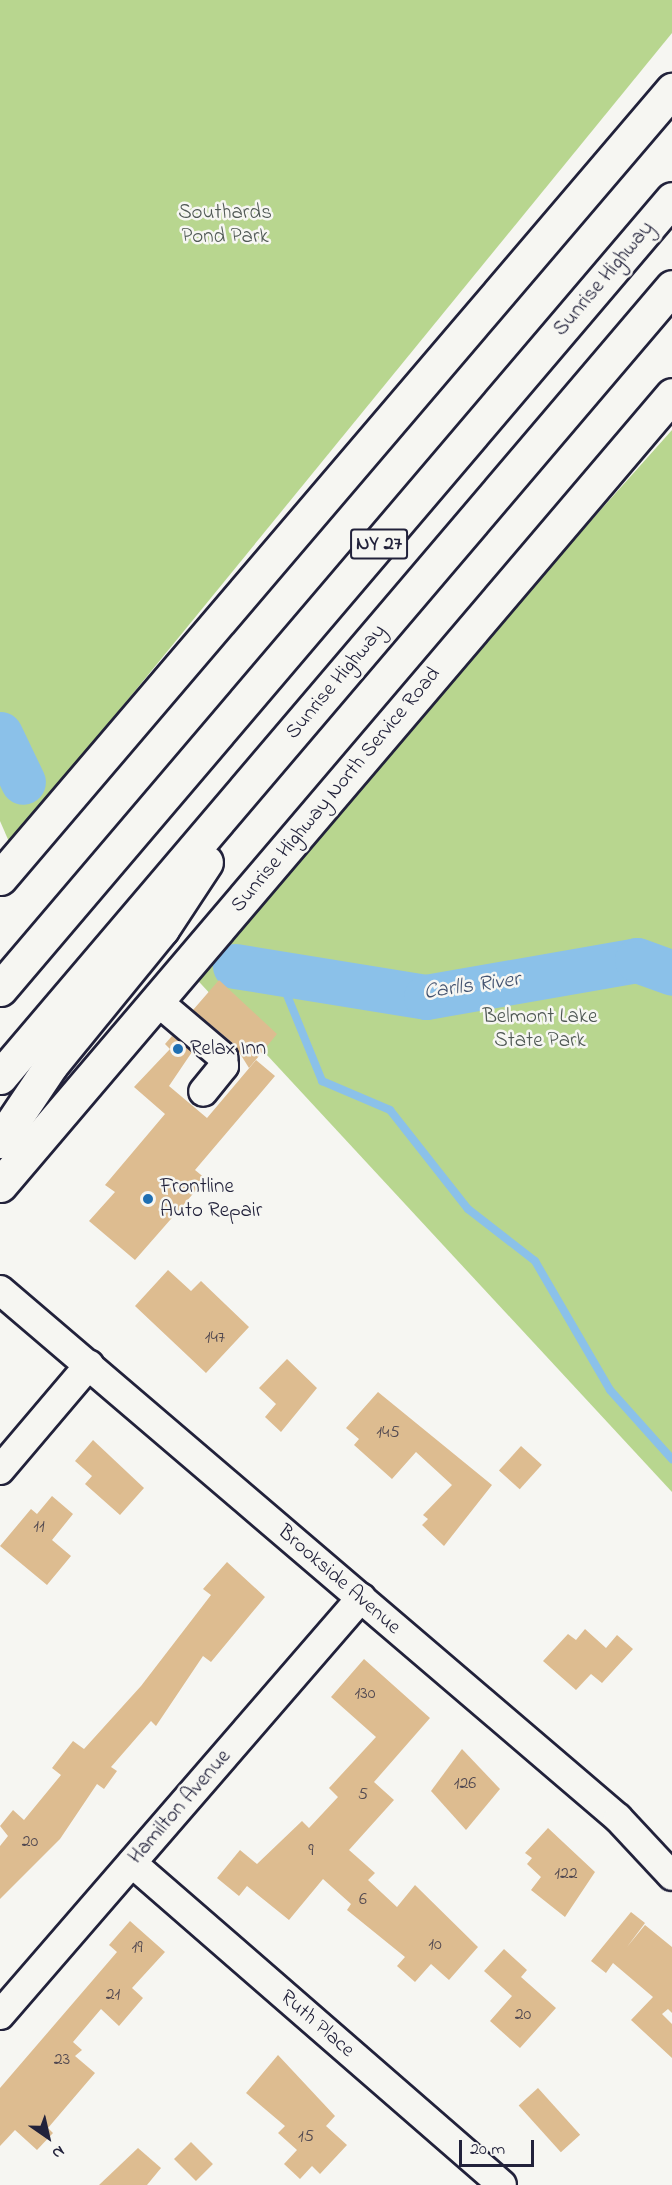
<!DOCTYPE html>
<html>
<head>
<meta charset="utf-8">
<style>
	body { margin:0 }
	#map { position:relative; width:672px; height:2185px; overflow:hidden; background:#f6f6f2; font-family:"Indie Flower",sans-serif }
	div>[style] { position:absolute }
	.green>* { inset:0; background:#b8d68f }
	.stream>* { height:8px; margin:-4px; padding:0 4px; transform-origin:4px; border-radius:4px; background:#8bc1e9 }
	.river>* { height:45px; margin:-22.5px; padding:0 22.5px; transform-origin:22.5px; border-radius:22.5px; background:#8bc1e9 }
	.building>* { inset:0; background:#ddbc90; transform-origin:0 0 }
	.roads { filter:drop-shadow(2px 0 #22223b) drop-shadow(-2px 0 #22223b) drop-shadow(0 2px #22223b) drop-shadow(0 -2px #22223b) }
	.minor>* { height:28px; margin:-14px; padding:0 14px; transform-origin:14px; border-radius:14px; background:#f6f6f2 }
	.major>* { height:33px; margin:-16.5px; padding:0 16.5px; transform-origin:16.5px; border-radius:16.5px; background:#f6f6f2 }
	.highway>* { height:33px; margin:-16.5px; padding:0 16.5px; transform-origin:16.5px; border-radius:16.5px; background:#f6f6f2 }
	.dots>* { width:16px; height:16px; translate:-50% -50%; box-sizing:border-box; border:3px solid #f6f6f2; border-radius:50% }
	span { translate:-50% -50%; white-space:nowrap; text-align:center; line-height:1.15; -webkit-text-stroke:5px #f6f6f2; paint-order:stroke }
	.number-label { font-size:18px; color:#514850 }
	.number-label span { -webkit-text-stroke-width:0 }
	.shield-label span { padding:2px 4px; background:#f6f6f2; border:2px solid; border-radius:4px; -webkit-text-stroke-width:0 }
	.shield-label { font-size:20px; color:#22223b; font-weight:700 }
	.park-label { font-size:21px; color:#4f5854 }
	.street-label { font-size:21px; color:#22223b }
	.poi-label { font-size:21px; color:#22223b }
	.left { translate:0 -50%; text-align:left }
	.water-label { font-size:22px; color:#42526f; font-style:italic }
	.north { position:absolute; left:18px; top:2107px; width:60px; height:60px; -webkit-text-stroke:4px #f6f6f2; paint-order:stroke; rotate:146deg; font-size:16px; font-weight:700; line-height:24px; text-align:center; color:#22223b }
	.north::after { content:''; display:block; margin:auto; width:21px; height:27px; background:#22223b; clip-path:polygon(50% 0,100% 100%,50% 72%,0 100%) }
	.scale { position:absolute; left:459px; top:2140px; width:75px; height:27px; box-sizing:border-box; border:3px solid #22223b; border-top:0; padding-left:8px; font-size:18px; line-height:21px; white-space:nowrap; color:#22223b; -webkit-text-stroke:4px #f6f6f2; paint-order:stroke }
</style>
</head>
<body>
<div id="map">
	<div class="green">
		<div style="clip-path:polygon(0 0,672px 0,672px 33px,10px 844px,0 821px)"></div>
		<div style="clip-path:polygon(672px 430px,672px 1492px,189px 971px)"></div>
	</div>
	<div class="stream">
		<div style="left:278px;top:973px;width:117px;rotate:67.8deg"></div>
		<div style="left:322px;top:1081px;width:74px;rotate:23.1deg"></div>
		<div style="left:390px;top:1110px;width:126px;rotate:51.8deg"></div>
		<div style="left:468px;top:1209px;width:85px;rotate:37.8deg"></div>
		<div style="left:535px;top:1261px;width:149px;rotate:59.8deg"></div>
		<div style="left:610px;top:1390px;width:93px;rotate:48.1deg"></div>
	</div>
	<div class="river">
		<div style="left:0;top:734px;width:53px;rotate:64.4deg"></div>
		<div style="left:235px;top:966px;width:193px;rotate:9.2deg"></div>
		<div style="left:426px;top:997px;width:214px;rotate:-9.9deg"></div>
		<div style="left:637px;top:960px;width:37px;rotate:20deg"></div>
	</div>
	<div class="building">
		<div style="clip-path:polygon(219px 980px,277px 1034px,249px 1068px,234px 1044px,193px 1010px)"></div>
		<div style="clip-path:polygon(172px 1036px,192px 1052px,169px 1086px,207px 1118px,256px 1060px,275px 1076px,195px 1170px,206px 1179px,135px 1260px,89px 1221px,115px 1192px,105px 1185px,165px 1114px,134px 1087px,170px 1049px,165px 1044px)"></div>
		<div style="clip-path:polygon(168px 1270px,191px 1291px,201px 1281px,249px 1327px,206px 1373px,135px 1306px)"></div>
		<div style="clip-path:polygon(287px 1359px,317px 1388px,281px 1432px,265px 1417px,276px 1404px,259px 1388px)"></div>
		<div style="clip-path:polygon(378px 1392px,492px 1485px,444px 1546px,422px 1525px,428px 1519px,423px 1515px,452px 1485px,416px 1452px,392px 1479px,354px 1445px,359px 1439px,346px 1428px)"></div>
		<div style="clip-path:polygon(93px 1440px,144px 1488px,120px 1515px,85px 1484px,92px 1476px,75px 1461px)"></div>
		<div style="left:521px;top:1446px;width:28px;height:33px;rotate:42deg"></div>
		<div style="clip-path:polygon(52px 1496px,73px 1514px,52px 1540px,71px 1556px,47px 1585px,0 1546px,31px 1509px,37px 1514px)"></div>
		<div style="clip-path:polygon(227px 1562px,265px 1597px,211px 1662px,203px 1656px,156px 1726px,151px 1721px,111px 1767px,117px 1771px,104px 1789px,97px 1784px,60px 1839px,0 1899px,0 1846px,8px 1836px,0 1826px,13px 1810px,24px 1820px,61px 1775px,52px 1768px,73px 1741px,84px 1749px,141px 1686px,211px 1595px,203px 1589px)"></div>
		<div style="clip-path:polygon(585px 1629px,606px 1648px,617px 1635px,633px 1649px,602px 1683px,591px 1674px,576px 1690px,543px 1661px,568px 1634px,576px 1640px)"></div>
		<div style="clip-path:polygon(364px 1659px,430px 1718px,374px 1782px,394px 1800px,349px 1850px,375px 1873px,368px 1880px,397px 1907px,415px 1885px,478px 1947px,449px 1980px,431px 1964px,415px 1982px,397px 1966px,405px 1957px,347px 1910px,351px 1904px,323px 1879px,289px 1920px,247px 1886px,239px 1896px,217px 1878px,240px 1850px,257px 1864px,302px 1821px,309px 1828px,338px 1797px,329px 1788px,376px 1737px,331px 1697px)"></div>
		<div style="clip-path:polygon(462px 1749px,500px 1789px,466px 1830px,431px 1791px)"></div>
		<div style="clip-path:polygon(548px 1828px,595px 1872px,565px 1917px,531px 1890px,541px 1877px,527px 1864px,532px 1858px,525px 1853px)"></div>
		<div style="clip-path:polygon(631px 1912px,645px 1923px,627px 1947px,645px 1925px,672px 1947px,672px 2013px,668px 2009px,662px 2014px,672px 2024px,672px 2058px,631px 2020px,653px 1997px,613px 1963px,606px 1973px,591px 1961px)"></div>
		<div style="clip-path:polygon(130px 1921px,165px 1952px,132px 1988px,143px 1998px,119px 2026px,101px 2009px,73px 2042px,82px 2050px,75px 2056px,95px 2073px,48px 2128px,53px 2133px,37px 2150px,15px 2130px,0 2146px,0 2088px,117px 1952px,109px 1945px)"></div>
		<div style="clip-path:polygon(504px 1949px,527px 1970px,521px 1977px,556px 2008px,520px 2048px,490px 2021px,512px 1996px,484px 1971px)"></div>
		<div style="clip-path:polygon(278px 2055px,335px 2116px,326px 2126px,347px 2145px,320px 2174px,312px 2166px,300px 2179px,284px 2164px,297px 2150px,278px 2133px,285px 2126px,246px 2093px)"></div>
		<div style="left:538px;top:2088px;width:63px;height:26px;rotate:48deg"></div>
		<div style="left:191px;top:2142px;width:31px;height:24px;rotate:45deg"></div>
		<div style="clip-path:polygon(138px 2148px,161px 2168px,147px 2185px,99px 2185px)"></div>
	</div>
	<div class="roads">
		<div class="minor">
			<div style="left:157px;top:1001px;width:87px;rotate:40.3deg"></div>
			<div style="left:223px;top:1057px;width:9px;rotate:84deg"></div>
			<div style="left:224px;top:1066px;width:33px;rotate:129deg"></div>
			<div style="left:0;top:1290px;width:813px;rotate:40.51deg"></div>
			<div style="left:618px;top:1818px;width:79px;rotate:47deg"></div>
			<div style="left:0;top:1470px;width:138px;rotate:-49.7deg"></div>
			<div style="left:132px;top:1863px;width:490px;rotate:41deg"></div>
			<div style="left:0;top:2015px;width:552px;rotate:-49.12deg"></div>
		</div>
		<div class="major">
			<div style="left:0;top:878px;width:1036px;rotate:-49.54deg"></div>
			<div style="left:0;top:1185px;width:1037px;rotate:-49.61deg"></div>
		</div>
		<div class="highway">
			<div style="left:0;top:989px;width:1037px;rotate:-49.61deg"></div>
			<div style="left:0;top:1077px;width:1037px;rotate:-49.61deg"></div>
			<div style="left:0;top:1141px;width:92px;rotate:-56.1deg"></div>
			<div style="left:51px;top:1065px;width:176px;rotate:-50.8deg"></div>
			<div style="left:162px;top:929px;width:80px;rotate:-56.7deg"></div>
		</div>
	</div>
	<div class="dots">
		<div style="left:178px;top:1049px;background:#1f6fb2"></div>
		<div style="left:148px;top:1199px;background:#1f6fb2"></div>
	</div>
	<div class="number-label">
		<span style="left:215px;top:1338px">147</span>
		<span style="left:388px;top:1433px">145</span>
		<span style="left:39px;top:1527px">11</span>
		<span style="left:365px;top:1694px">130</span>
		<span style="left:465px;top:1784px">126</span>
		<span style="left:363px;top:1795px">5</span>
		<span style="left:30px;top:1842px">20</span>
		<span style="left:311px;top:1851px">9</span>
		<span style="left:566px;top:1874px">122</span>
		<span style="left:363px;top:1900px">6</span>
		<span style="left:435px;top:1945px">10</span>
		<span style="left:137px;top:1948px">19</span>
		<span style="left:113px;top:1995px">21</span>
		<span style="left:523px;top:2015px">20</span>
		<span style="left:62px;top:2060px">23</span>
		<span style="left:306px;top:2137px">15</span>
	</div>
	<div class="shield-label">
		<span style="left:379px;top:544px">NY 27</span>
	</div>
	<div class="park-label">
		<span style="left:225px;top:225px">Southards<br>Pond Park</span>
		<span style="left:540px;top:1029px">Belmont Lake<br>State Park</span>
	</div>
	<div class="street-label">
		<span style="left:604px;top:279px;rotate:-50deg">Sunrise Highway</span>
		<span style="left:336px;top:682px;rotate:-50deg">Sunrise Highway</span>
		<span style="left:336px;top:790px;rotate:-50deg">Sunrise Highway North Service Road</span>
		<span style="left:339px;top:1580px;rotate:41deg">Brookside Avenue</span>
		<span style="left:180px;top:1807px;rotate:-49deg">Hamilton Avenue</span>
		<span style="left:317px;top:2024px;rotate:41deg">Ruth Place</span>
	</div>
	<div class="poi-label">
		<span class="left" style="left:190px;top:1049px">Relax Inn</span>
		<span class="left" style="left:160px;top:1199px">Frontline<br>Auto Repair</span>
	</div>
	<div class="water-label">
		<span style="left:472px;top:987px;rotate:-8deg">Carlls River</span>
	</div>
	<div class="north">N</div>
	<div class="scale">20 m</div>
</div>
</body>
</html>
